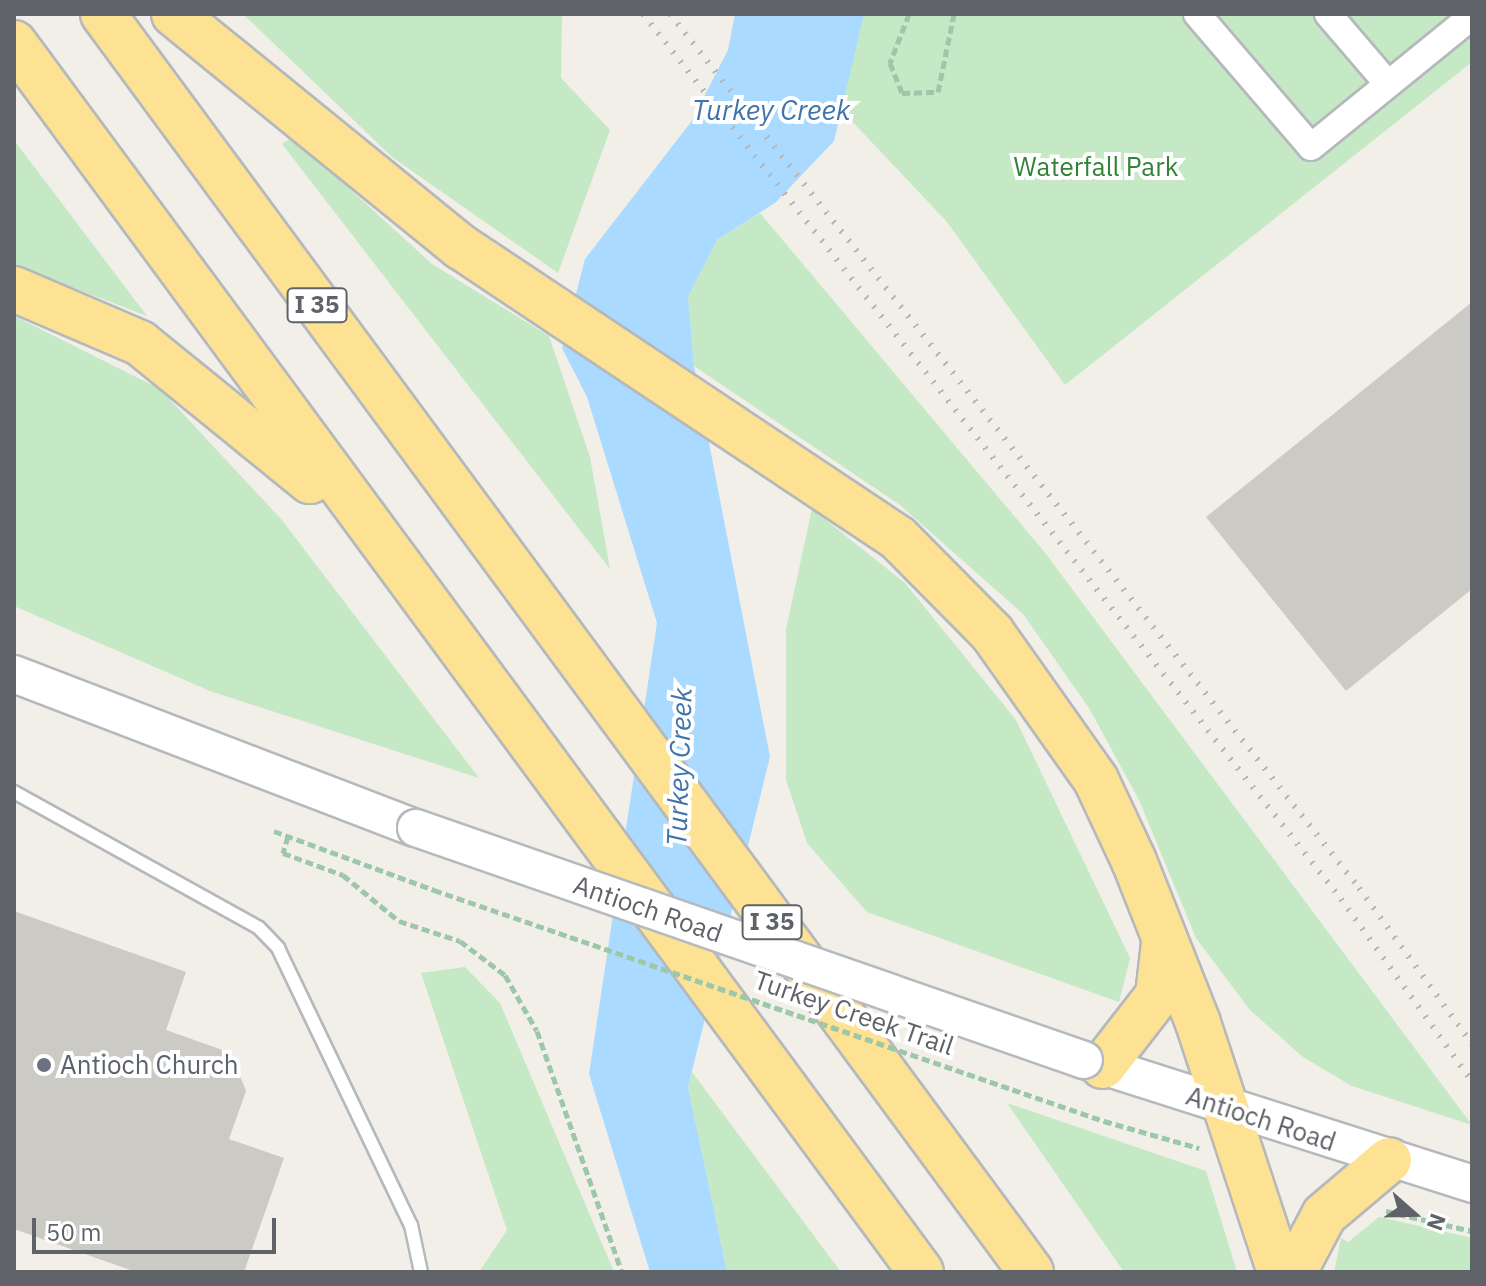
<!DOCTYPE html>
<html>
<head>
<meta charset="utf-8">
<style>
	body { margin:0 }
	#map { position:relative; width:1486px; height:1286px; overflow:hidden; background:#f1efe8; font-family:"IBM Plex Sans",sans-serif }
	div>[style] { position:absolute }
	.green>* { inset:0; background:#c5e8c5 }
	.water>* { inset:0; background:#aadaff }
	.building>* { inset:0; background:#cccac5 }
	.path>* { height:5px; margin-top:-2.5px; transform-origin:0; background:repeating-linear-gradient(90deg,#9cc7a9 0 8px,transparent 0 12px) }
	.roads { filter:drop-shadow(2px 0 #b5b8bc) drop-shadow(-2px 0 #b5b8bc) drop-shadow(0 2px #b5b8bc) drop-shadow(0 -2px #b5b8bc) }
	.service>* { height:12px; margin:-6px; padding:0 6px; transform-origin:6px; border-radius:6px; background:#fff }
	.minor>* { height:26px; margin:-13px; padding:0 13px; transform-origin:13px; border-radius:13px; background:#fff }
	.secondary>* { height:36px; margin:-18px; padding:0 18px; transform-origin:18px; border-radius:18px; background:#fff }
	.motorway>* { height:44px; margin:-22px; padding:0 22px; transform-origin:22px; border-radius:22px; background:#fde293 }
	.rail>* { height:6px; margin-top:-3px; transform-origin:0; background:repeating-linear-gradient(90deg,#b6b7b8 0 2px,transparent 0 12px) }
	.path-bridge>* { height:5px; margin-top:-2.5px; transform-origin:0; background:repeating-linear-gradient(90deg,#9cc7a9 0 8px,transparent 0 12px) }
	.bridges { filter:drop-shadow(2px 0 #b6babf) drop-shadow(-2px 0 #b6babf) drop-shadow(0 2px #b6babf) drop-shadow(0 -2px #b6babf) }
	.secondary-bridge>* { height:36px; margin:-18px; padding:0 18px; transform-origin:18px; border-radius:18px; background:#fff }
	.dots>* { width:22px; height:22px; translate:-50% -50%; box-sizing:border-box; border:4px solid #fff; border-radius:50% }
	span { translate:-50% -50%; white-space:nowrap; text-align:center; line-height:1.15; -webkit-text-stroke:8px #fff; paint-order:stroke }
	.shield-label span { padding:2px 6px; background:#fff; border:2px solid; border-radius:6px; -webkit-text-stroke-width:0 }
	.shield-label { font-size:24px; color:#5f6368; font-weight:700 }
	.park-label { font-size:26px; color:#348238 }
	.street-label { font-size:26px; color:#5f6368 }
	.worship-label { font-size:26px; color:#5b616d }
	.left { translate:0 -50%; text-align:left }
	.water-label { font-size:28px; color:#4174aa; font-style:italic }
	.frame { position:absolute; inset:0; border:16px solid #5f6368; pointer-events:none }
	.north { position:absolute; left:1374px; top:1174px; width:80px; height:80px; -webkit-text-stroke:6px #fff; paint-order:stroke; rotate:110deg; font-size:22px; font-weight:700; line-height:32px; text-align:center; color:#5f6368 }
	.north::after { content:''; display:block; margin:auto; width:28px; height:36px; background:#5f6368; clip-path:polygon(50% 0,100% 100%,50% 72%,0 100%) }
	.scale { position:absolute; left:32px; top:1218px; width:244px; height:36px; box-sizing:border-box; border:4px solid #5f6368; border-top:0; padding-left:10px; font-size:24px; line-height:28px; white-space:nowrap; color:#5f6368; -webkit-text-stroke:6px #fff; paint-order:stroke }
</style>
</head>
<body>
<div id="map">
	<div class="green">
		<div style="clip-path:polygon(243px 14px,562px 14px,561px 78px,610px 130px,558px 273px,392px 157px)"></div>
		<div style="clip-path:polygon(751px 14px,1472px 14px,1472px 62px,1065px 385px,947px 222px)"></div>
		<div style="clip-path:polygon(293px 137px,432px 264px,549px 336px,590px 457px,610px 569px,282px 144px)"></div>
		<div style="clip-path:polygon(14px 140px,147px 316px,14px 265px)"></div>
		<div style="clip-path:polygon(760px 213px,1046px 554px,1472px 1125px,1352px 1086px,1303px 1057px,1250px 1010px,1196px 938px,1139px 800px,1089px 708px,1023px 614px,900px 505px,694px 366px,688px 297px,717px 240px)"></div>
		<div style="clip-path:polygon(14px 316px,160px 389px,281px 519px,479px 778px,210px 691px,14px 606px)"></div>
		<div style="clip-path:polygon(812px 509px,905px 583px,1016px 720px,1130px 958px,1119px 1002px,867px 912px,807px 843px,786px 780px,786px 629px)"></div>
		<div style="clip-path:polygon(465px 967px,500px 1003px,614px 1272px,479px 1272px,507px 1230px,421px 973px)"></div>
		<div style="clip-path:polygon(692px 1072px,841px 1272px,727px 1272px,688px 1087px)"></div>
		<div style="clip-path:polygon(1007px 1103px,1206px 1171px,1237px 1272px,1124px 1272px)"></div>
		<div style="clip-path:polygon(1379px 1217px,1472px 1238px,1472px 1272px,1334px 1272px,1341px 1238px,1348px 1242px)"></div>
	</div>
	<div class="water">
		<div style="clip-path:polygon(735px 14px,864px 14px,834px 141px,775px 203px,717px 240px,688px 297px,694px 366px,770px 757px,688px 1087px,727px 1272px,650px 1272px,589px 1074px,657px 623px,587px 397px,562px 348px,585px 259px,691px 122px,728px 50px)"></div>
	</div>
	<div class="building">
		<div style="clip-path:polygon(1472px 302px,1472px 589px,1346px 691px,1206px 517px)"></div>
		<div style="clip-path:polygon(14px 911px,186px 972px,166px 1030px,231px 1053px,246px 1091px,229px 1139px,284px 1158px,244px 1272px,136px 1272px,14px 1229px)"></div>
	</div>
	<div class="path">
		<div style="left:909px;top:14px;width:53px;rotate:111.2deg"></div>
		<div style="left:890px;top:63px;width:32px;rotate:68deg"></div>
		<div style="left:902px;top:93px;width:36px;rotate:-2deg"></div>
		<div style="left:938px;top:92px;width:80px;rotate:-78.4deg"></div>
		<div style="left:274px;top:831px;width:171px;rotate:20.2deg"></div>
		<div style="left:288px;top:836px;width:18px;rotate:106deg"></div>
		<div style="left:283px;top:853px;width:64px;rotate:20.1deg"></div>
		<div style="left:343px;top:875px;width:72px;rotate:39.4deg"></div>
		<div style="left:399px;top:921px;width:64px;rotate:18.2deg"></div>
		<div style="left:460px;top:941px;width:56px;rotate:37.1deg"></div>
		<div style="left:505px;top:975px;width:64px;rotate:60.3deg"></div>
		<div style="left:537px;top:1031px;width:256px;rotate:70.6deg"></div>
		<div style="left:1104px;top:1121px;width:99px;rotate:15.9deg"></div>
		<div style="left:1386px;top:1211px;width:88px;rotate:13.1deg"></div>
	</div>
	<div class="roads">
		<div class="service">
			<div style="left:14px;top:792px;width:280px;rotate:29deg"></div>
			<div style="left:259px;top:928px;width:28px;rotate:46deg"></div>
			<div style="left:278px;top:948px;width:307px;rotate:64.4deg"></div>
			<div style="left:411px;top:1225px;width:48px;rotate:78deg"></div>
		</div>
		<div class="minor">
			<div style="left:1197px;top:14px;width:175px;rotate:49.4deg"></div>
			<div style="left:1311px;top:147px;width:208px;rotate:-39.1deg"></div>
			<div style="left:1328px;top:14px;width:92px;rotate:49.4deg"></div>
		</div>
		<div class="secondary">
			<div style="left:14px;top:674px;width:430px;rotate:21deg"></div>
			<div style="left:1084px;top:1060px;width:407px;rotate:17.7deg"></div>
		</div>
		<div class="motorway">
			<div style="left:103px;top:14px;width:1563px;rotate:53.58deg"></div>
			<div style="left:174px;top:14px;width:370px;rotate:39.1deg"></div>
			<div style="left:461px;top:247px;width:525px;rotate:33.66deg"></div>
			<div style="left:898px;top:538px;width:134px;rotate:45.3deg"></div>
			<div style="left:992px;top:633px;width:180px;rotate:54.7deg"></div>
			<div style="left:1096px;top:780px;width:89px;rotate:64.9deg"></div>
			<div style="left:1134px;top:861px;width:174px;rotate:68.4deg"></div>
			<div style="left:1198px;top:1023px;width:262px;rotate:71.8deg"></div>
			<div style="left:14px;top:43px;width:1527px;rotate:53.57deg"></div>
			<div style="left:14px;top:289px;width:137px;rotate:23.2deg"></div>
			<div style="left:140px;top:343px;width:219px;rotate:39.1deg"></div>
			<div style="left:1103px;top:1066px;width:90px;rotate:-52.2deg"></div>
			<div style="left:1158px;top:995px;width:52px;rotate:-83.4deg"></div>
			<div style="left:1294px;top:1272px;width:64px;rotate:-62.2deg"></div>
			<div style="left:1324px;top:1215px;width:85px;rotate:-40.2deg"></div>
		</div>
	</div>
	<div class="rail">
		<div style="left:643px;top:14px;width:1127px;rotate:51.74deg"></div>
		<div style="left:1341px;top:899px;width:224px;rotate:54.3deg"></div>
		<div style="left:670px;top:14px;width:1113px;rotate:51.75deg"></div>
		<div style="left:1359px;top:888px;width:193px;rotate:54.1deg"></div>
	</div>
	<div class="path-bridge">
		<div style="left:434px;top:890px;width:709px;rotate:19.02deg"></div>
	</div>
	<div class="bridges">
		<div class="secondary-bridge">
			<div style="left:416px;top:828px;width:707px;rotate:19.15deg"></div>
		</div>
	</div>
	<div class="dots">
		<div style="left:44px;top:1065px;background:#6b7280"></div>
	</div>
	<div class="shield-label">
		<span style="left:317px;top:305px">I 35</span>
		<span style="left:772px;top:922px">I 35</span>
	</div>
	<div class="park-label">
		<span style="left:1096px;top:167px">Waterfall Park</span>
	</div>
	<div class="street-label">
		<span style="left:648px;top:909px;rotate:19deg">Antioch Road</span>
		<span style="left:854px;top:1013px;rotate:19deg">Turkey Creek Trail</span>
		<span style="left:1261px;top:1119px;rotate:18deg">Antioch Road</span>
	</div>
	<div class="worship-label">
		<span class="left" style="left:60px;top:1065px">Antioch Church</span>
	</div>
	<div class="water-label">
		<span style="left:771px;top:110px">Turkey Creek</span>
		<span style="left:679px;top:767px;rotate:-88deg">Turkey Creek</span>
	</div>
	<div class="frame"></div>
	<div class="north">N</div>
	<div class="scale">50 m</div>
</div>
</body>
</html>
